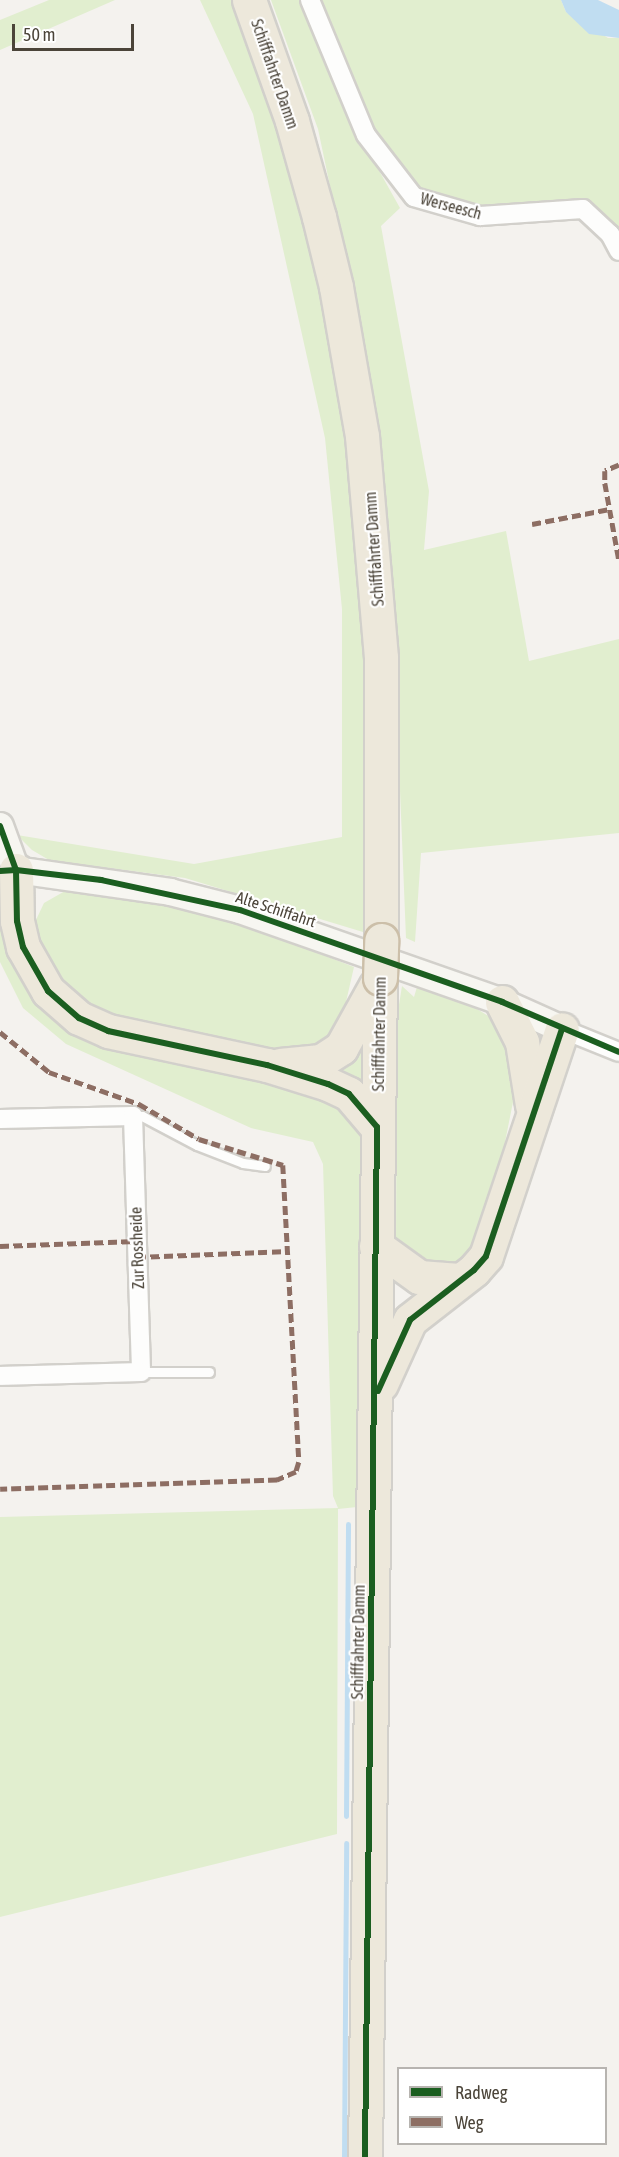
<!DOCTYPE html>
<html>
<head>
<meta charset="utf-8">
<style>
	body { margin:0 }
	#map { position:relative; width:619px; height:2157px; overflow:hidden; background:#f4f2ee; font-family:"Asap Condensed",sans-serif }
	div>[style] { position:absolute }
	.green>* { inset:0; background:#e1eecf }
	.water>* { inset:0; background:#c0ddf1 }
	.stream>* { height:5px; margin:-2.5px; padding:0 2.5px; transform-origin:2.5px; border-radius:2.5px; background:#c0ddf1 }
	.roads { filter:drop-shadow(2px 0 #d2d0cb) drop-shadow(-2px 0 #d2d0cb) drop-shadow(0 2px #d2d0cb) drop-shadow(0 -2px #d2d0cb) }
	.lane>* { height:9px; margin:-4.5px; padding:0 4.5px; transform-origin:4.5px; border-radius:4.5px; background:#fdfdfc }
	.street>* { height:18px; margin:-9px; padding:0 9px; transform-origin:9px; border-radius:9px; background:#fdfdfc }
	.secondary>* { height:26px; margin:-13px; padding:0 13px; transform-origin:13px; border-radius:13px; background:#f7f6f1 }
	.highway>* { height:33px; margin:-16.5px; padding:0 16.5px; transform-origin:16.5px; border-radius:16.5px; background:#ede8db }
	.bridges { filter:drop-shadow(2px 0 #ccbfa9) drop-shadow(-2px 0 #ccbfa9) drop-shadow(0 2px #ccbfa9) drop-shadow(0 -2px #ccbfa9) }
	.highway-bridge>* { height:33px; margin:-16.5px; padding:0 16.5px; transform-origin:16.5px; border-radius:16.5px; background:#ede8db }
	.quiet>* { height:4.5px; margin-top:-2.25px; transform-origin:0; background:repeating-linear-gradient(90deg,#8d6e63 0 9px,transparent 0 13.5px) }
	.cycleway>* { height:6px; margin:-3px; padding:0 3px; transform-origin:3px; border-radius:3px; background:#1b5e20 }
	span { translate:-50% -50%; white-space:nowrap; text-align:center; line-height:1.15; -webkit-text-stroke:4.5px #fff; paint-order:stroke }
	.street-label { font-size:16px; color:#4b4439 }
	.legend { position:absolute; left:397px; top:2067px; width:210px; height:78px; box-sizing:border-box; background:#fff; border:2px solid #b7b4b0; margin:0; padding:8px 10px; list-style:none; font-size:18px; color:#4b4439 }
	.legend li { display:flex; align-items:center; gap:12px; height:30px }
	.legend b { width:30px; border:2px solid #b7b4b0 }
	.scale { position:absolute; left:12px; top:24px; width:122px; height:27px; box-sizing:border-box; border:3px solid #4b4439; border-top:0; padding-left:8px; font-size:18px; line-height:21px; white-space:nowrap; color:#4b4439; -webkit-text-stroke:4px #fff; paint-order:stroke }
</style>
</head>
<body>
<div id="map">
	<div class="green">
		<div style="clip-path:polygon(49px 0,115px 0,0 50px,0 20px)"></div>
		<div style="clip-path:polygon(200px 0,234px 0,297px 178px,347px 391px,372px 649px,363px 932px,185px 878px,49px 860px,32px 850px,17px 835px,194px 864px,342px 837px,342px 609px,325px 438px,253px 114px)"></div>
		<div style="clip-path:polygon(271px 0,300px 0,340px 101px,400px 208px,381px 226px,429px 491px,424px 550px,506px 531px,529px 661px,619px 639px,619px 833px,421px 853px,415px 942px,406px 938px,391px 570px,373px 390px,318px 129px)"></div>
		<div style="clip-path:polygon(317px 0,561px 0,566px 12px,608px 38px,619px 38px,619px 238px,589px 205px,482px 210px,419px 190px,370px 128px)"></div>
		<div style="clip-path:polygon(65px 891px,111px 894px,238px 922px,354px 967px,343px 1015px,326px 1041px,302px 1053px,266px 1052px,104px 1018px,55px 983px,40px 947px,35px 922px,44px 903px)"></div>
		<div style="clip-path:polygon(0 913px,4px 930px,45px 1003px,297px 1086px,350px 1108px,364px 1139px,357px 1507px,338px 1509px,337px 1834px,0 1917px,0 1517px,338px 1508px,333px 1496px,323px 1164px,313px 1142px,251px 1128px,66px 1044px,23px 1008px,0 962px)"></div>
		<div style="clip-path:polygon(402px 986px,414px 997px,417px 987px,477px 1009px,498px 1022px,510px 1041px,516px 1087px,501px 1162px,473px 1252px,450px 1268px,410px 1261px,396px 1240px,397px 1017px)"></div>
		<div style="clip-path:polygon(362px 1043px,364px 1044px,364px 1091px,323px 1068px)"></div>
	</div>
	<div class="water">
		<div style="clip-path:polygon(561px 0,598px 0,619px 10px,619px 38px,589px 34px,566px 12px)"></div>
	</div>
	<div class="stream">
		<div style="left:346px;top:1816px;width:292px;rotate:-89.6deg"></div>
		<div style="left:344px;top:2157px;width:314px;rotate:-89.6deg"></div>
	</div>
	<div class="roads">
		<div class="lane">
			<div style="left:133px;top:1116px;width:9px"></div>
			<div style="left:142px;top:1116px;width:62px;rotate:27.8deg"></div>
			<div style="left:197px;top:1145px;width:49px;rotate:21.4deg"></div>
			<div style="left:243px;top:1163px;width:22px;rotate:8deg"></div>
			<div style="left:141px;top:1372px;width:68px"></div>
		</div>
		<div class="street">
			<div style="left:310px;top:0;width:146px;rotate:67.5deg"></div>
			<div style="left:366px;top:135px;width:78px;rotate:52.3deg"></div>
			<div style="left:414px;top:197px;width:69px;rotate:16.1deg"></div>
			<div style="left:480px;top:216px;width:103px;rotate:-3.9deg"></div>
			<div style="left:583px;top:209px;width:37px;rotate:43deg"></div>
			<div style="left:610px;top:234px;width:19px;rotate:62deg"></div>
			<div style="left:562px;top:1029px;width:61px;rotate:22deg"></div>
			<div style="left:0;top:1119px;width:133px;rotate:-1.3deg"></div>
			<div style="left:133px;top:1116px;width:256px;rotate:88.2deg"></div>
			<div style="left:141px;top:1372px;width:141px;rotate:178.4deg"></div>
		</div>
		<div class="secondary">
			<div style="left:0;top:826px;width:47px;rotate:70deg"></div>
			<div style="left:16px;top:870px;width:156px;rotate:8.1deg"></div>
			<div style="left:170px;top:892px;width:72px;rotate:14.4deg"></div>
			<div style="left:240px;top:910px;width:278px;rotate:19.3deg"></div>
			<div style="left:502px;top:1002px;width:66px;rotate:24.2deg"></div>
		</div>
		<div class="highway">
			<div style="left:249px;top:0;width:128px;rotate:70.4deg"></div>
			<div style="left:292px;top:121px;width:100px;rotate:74.3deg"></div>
			<div style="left:319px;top:217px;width:72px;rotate:76.3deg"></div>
			<div style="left:336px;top:287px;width:151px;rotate:80.1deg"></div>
			<div style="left:362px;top:436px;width:223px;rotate:85.1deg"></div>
			<div style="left:381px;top:658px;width:282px;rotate:90deg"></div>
			<div style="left:16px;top:870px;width:51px;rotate:88.9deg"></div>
			<div style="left:17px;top:921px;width:27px;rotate:77deg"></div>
			<div style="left:23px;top:947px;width:51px;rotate:60.4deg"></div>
			<div style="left:48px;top:991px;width:41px;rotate:41.1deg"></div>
			<div style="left:79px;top:1018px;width:32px;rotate:24deg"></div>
			<div style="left:108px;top:1031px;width:163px;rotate:12.1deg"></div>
			<div style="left:267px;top:1065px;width:64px;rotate:17.3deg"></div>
			<div style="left:328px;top:1084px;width:23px;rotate:25deg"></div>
			<div style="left:349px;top:1094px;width:43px;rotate:49.7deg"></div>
			<div style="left:502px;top:1002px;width:45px;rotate:63.4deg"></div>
			<div style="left:522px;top:1042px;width:64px;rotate:81deg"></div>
			<div style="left:280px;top:1065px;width:41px;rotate:-5.6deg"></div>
			<div style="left:321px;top:1061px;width:24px;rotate:-33deg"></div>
			<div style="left:341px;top:1048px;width:72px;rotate:-60.9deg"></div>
			<div style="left:376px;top:1246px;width:53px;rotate:35.8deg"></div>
			<div style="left:419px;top:1277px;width:40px;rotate:4.3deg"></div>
			<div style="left:381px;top:1384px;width:70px;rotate:-65.6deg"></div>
			<div style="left:410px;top:1320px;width:81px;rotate:-38deg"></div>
			<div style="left:474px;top:1270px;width:18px;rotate:-49deg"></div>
			<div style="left:486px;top:1256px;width:239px;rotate:-71.5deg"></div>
			<div style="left:365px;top:2157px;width:1179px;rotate:-89.27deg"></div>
		</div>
	</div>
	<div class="bridges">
		<div class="highway-bridge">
			<div style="left:380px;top:978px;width:38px;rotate:-88deg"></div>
		</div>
	</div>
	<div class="quiet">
		<div style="left:619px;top:465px;width:15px;rotate:157deg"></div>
		<div style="left:605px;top:471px;width:12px;rotate:90deg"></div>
		<div style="left:605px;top:483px;width:78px;rotate:79.7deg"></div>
		<div style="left:532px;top:524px;width:79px;rotate:-10.9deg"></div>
		<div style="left:0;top:1032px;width:63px;rotate:39.2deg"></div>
		<div style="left:49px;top:1072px;width:96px;rotate:19.6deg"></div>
		<div style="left:139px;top:1104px;width:69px;rotate:30.3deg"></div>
		<div style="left:199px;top:1139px;width:88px;rotate:17.2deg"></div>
		<div style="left:283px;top:1165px;width:297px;rotate:86.9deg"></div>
		<div style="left:299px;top:1462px;width:10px;rotate:107deg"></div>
		<div style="left:296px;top:1472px;width:21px;rotate:157deg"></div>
		<div style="left:277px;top:1480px;width:277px;rotate:178.1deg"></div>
		<div style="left:0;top:1246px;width:136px;rotate:-2.1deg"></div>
		<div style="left:137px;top:1257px;width:152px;rotate:-2.3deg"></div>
	</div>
	<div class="cycleway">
		<div style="left:0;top:826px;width:47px;rotate:70deg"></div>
		<div style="left:16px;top:870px;width:51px;rotate:88.9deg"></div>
		<div style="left:17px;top:921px;width:27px;rotate:77deg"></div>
		<div style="left:23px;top:947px;width:51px;rotate:60.4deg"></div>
		<div style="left:48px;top:991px;width:41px;rotate:41.1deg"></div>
		<div style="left:79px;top:1018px;width:32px;rotate:24deg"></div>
		<div style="left:108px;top:1031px;width:163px;rotate:12.1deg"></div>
		<div style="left:267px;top:1065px;width:64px;rotate:17.3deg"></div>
		<div style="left:328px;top:1084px;width:23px;rotate:25deg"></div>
		<div style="left:349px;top:1094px;width:43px;rotate:49.7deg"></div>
		<div style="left:377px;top:1127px;width:1030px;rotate:90.67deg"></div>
		<div style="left:0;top:871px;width:16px;rotate:-4deg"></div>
		<div style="left:16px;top:870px;width:86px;rotate:6.7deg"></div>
		<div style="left:101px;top:880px;width:142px;rotate:12.2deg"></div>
		<div style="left:240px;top:910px;width:278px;rotate:19.3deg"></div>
		<div style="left:502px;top:1002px;width:127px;rotate:23.1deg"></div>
		<div style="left:378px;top:1391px;width:78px;rotate:-65.7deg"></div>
		<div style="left:410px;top:1320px;width:81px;rotate:-38deg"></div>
		<div style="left:474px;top:1270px;width:18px;rotate:-49deg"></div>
		<div style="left:486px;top:1256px;width:239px;rotate:-71.5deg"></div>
	</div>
	<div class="street-label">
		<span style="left:275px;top:74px;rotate:71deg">Schifffahrter Damm</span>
		<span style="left:451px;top:206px;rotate:15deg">Werseesch</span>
		<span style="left:374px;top:549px;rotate:-94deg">Schifffahrter Damm</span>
		<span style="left:276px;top:909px;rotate:18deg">Alte Schiffahrt</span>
		<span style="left:379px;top:1034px;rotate:-89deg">Schifffahrter Damm</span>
		<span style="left:137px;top:1248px;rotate:-92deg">Zur Rossheide</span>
		<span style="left:358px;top:1642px;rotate:-89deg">Schifffahrter Damm</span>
	</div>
	<ul class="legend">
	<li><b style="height:8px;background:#1b5e20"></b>Radweg</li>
	<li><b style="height:8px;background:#8d6e63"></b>Weg</li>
	</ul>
	<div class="scale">50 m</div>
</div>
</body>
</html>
